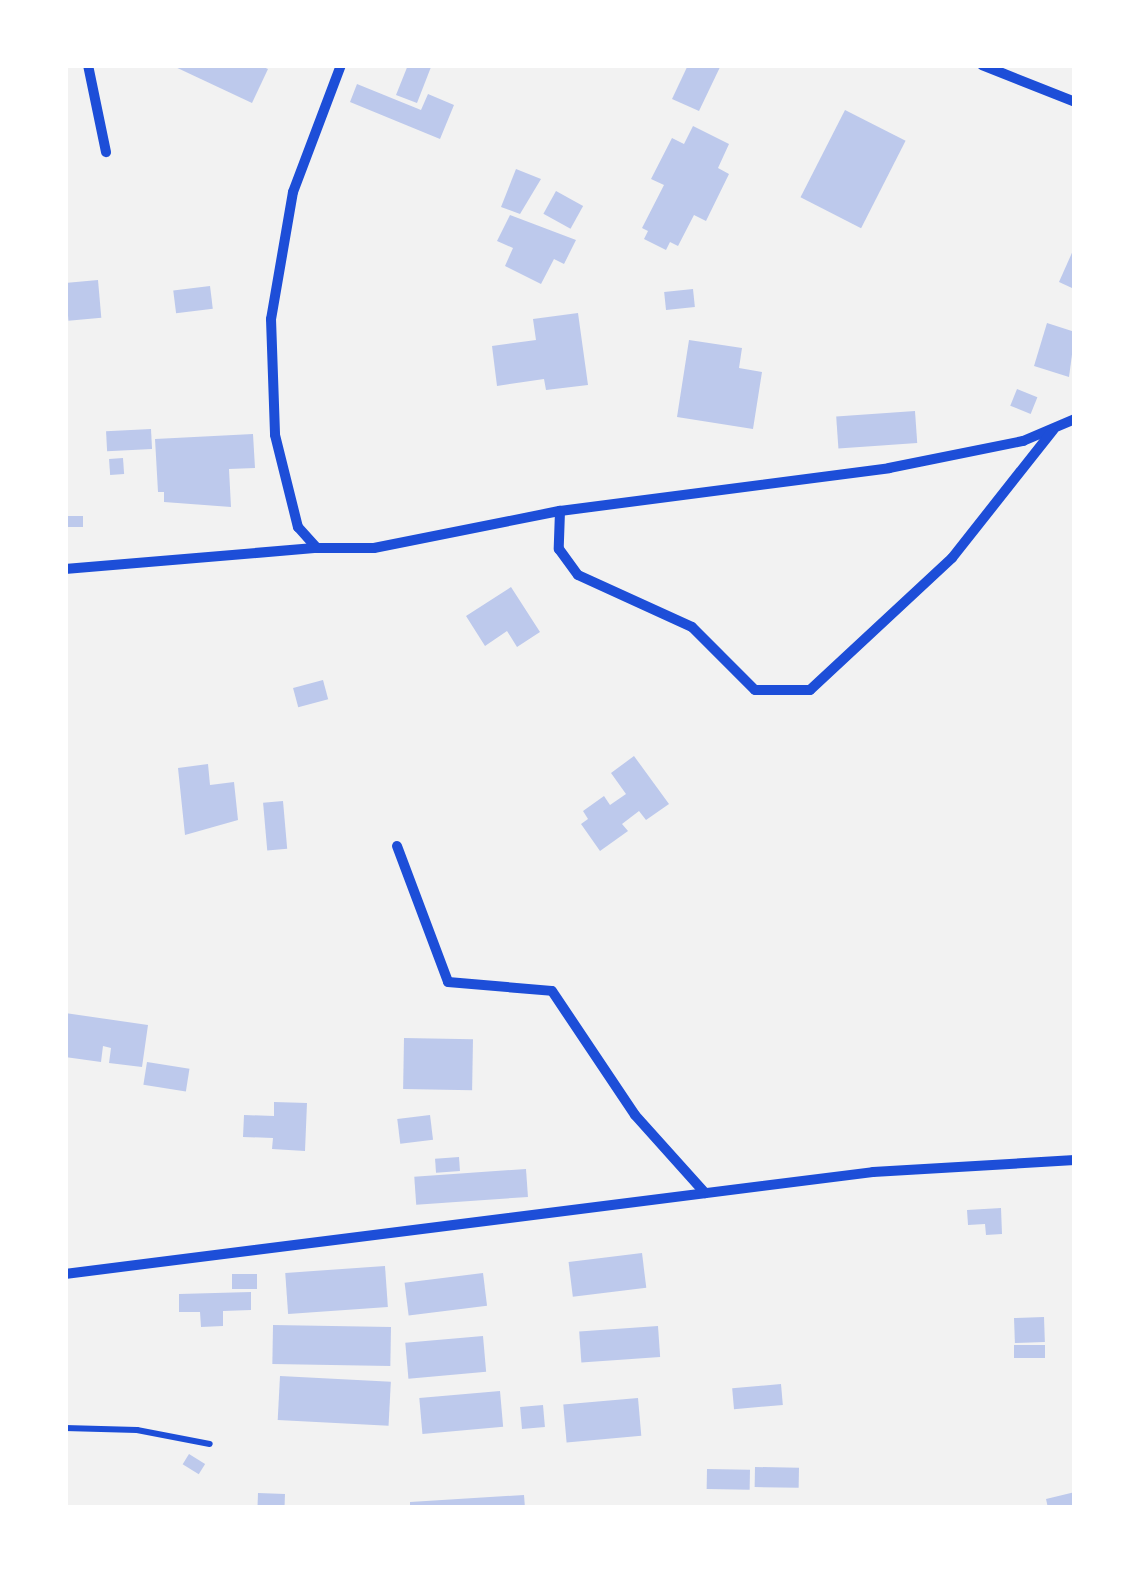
<!DOCTYPE html>
<html>
<head>
<meta charset="utf-8">
<style>
	body { margin:0 }
	#map { position:relative; width:1140px; height:1573px; overflow:hidden; background:#f2f2f2; font-family:"Nunito Sans",sans-serif }
	div>[style] { position:absolute }
	.building>* { inset:0; background:#bdc9ec; transform-origin:0 0 }
	.service>* { height:6px; margin:-3px; padding:0 3px; transform-origin:3px; border-radius:3px; background:#1d4ed8 }
	.minor>* { height:10px; margin:-5px; padding:0 5px; transform-origin:5px; border-radius:5px; background:#1d4ed8 }
	span { translate:-50% -50%; white-space:nowrap; text-align:center; line-height:1.15; -webkit-text-stroke:8px #fff; paint-order:stroke }
	.frame { position:absolute; inset:0; border:68px solid #fff; pointer-events:none }
</style>
</head>
<body>
<div id="map">
	<div class="building">
		<div style="clip-path:polygon(171px 65px,259px 65px,268px 69px,252px 103px)"></div>
		<div style="clip-path:polygon(408px 65px,431px 67px,417px 103px,396px 95px)"></div>
		<div style="clip-path:polygon(688px 65px,721px 65px,699px 111px,672px 99px)"></div>
		<div style="clip-path:polygon(357px 84px,421px 110px,428px 94px,454px 105px,440px 139px,350px 102px)"></div>
		<div style="left:845px;top:110px;width:68px;height:98px;rotate:27deg"></div>
		<div style="clip-path:polygon(693px 126px,729px 144px,718px 168px,729px 174px,706px 221px,694px 215px,678px 246px,670px 242px,666px 250px,644px 239px,648px 231px,642px 228px,664px 185px,651px 179px,672px 138px,684px 144px)"></div>
		<div style="clip-path:polygon(516px 169px,541px 179px,520px 214px,501px 207px)"></div>
		<div style="left:556px;top:191px;width:31px;height:26px;rotate:29deg"></div>
		<div style="clip-path:polygon(510px 215px,576px 240px,564px 264px,554px 259px,541px 284px,505px 266px,513px 248px,497px 241px)"></div>
		<div style="clip-path:polygon(1075px 246px,1075px 282px,1072px 288px,1059px 282px)"></div>
		<div style="left:98px;top:280px;width:38px;height:33px;rotate:85deg"></div>
		<div style="left:210px;top:286px;width:23px;height:37px;rotate:83deg"></div>
		<div style="left:693px;top:289px;width:18px;height:29px;rotate:84deg"></div>
		<div style="clip-path:polygon(578px 313px,588px 385px,546px 390px,544px 379px,497px 386px,492px 346px,536px 340px,533px 319px)"></div>
		<div style="clip-path:polygon(1047px 323px,1075px 332px,1069px 377px,1034px 366px)"></div>
		<div style="clip-path:polygon(689px 340px,742px 348px,739px 368px,762px 372px,753px 429px,677px 417px)"></div>
		<div style="left:1017px;top:389px;width:22px;height:18px;rotate:22deg"></div>
		<div style="left:915px;top:411px;width:32px;height:79px;rotate:86deg"></div>
		<div style="left:151px;top:429px;width:20px;height:45px;rotate:87deg"></div>
		<div style="clip-path:polygon(253px 434px,255px 468px,229px 469px,231px 507px,164px 502px,164px 492px,158px 492px,155px 439px)"></div>
		<div style="left:123px;top:458px;width:16px;height:14px;rotate:86deg"></div>
		<div style="left:83px;top:516px;width:11px;height:18px;rotate:90deg"></div>
		<div style="clip-path:polygon(511px 587px,540px 632px,517px 647px,507px 631px,485px 646px,466px 616px)"></div>
		<div style="left:323px;top:680px;width:20px;height:31px;rotate:75deg"></div>
		<div style="clip-path:polygon(634px 756px,669px 804px,646px 820px,639px 811px,622px 824px,628px 831px,600px 851px,581px 824px,588px 819px,583px 811px,604px 796px,610px 805px,626px 794px,611px 773px)"></div>
		<div style="clip-path:polygon(208px 764px,210px 785px,234px 782px,238px 820px,185px 835px,178px 768px)"></div>
		<div style="left:283px;top:801px;width:48px;height:20px;rotate:85deg"></div>
		<div style="clip-path:polygon(65px 1013px,148px 1025px,142px 1067px,109px 1063px,111px 1048px,103px 1046px,101px 1062px,65px 1057px)"></div>
		<div style="left:404px;top:1038px;width:69px;height:51px;rotate:1deg"></div>
		<div style="left:147px;top:1062px;width:43px;height:23px;rotate:9deg"></div>
		<div style="clip-path:polygon(274px 1102px,307px 1103px,305px 1151px,272px 1149px,273px 1138px,243px 1137px,244px 1115px,274px 1116px)"></div>
		<div style="left:430px;top:1115px;width:25px;height:33px;rotate:83deg"></div>
		<div style="left:459px;top:1157px;width:14px;height:24px;rotate:86deg"></div>
		<div style="left:526px;top:1169px;width:28px;height:112px;rotate:86deg"></div>
		<div style="clip-path:polygon(1001px 1208px,1002px 1234px,986px 1235px,985px 1224px,968px 1225px,967px 1210px)"></div>
		<div style="left:642px;top:1253px;width:35px;height:74px;rotate:83deg"></div>
		<div style="left:385px;top:1266px;width:41px;height:100px;rotate:86deg"></div>
		<div style="left:483px;top:1273px;width:33px;height:79px;rotate:83deg"></div>
		<div style="left:257px;top:1274px;width:15px;height:25px;rotate:90deg"></div>
		<div style="clip-path:polygon(251px 1292px,251px 1310px,223px 1311px,223px 1326px,201px 1327px,200px 1312px,179px 1312px,179px 1294px)"></div>
		<div style="left:1044px;top:1317px;width:25px;height:30px;rotate:88deg"></div>
		<div style="left:658px;top:1326px;width:31px;height:79px;rotate:86deg"></div>
		<div style="left:391px;top:1327px;width:39px;height:118px;rotate:91deg"></div>
		<div style="left:483px;top:1336px;width:36px;height:78px;rotate:85deg"></div>
		<div style="left:1045px;top:1345px;width:13px;height:31px;rotate:90deg"></div>
		<div style="left:280px;top:1376px;width:111px;height:44px;rotate:3deg"></div>
		<div style="left:781px;top:1384px;width:21px;height:49px;rotate:85deg"></div>
		<div style="left:500px;top:1391px;width:36px;height:81px;rotate:85deg"></div>
		<div style="left:638px;top:1398px;width:38px;height:75px;rotate:85deg"></div>
		<div style="left:543px;top:1405px;width:22px;height:23px;rotate:85deg"></div>
		<div style="left:189px;top:1454px;width:19px;height:12px;rotate:32deg"></div>
		<div style="left:755px;top:1467px;width:44px;height:20px;rotate:1deg"></div>
		<div style="left:707px;top:1469px;width:43px;height:20px;rotate:1deg"></div>
		<div style="clip-path:polygon(1075px 1492px,1075px 1508px,1048px 1508px,1046px 1499px)"></div>
		<div style="left:258px;top:1493px;width:27px;height:15px;rotate:2deg"></div>
		<div style="clip-path:polygon(524px 1495px,525px 1508px,410px 1508px,410px 1502px)"></div>
	</div>
	<div class="service">
		<div style="left:65px;top:1428px;width:72px;rotate:1.6deg"></div>
		<div style="left:137px;top:1430px;width:74px;rotate:10.9deg"></div>
	</div>
	<div class="minor">
		<div style="left:88px;top:65px;width:89px;rotate:78.3deg"></div>
		<div style="left:341px;top:65px;width:136px;rotate:110.7deg"></div>
		<div style="left:293px;top:192px;width:129px;rotate:99.8deg"></div>
		<div style="left:271px;top:319px;width:116px;rotate:88deg"></div>
		<div style="left:275px;top:435px;width:95px;rotate:76deg"></div>
		<div style="left:298px;top:527px;width:28px;rotate:48deg"></div>
		<div style="left:317px;top:548px;width:57px"></div>
		<div style="left:374px;top:548px;width:190px;rotate:-11.3deg"></div>
		<div style="left:560px;top:511px;width:332px;rotate:-7.4deg"></div>
		<div style="left:889px;top:468px;width:137px;rotate:-11.4deg"></div>
		<div style="left:1023px;top:441px;width:56px;rotate:-22.9deg"></div>
		<div style="left:982px;top:65px;width:100px;rotate:21.7deg"></div>
		<div style="left:560px;top:511px;width:38px;rotate:92deg"></div>
		<div style="left:559px;top:549px;width:32px;rotate:54deg"></div>
		<div style="left:578px;top:575px;width:125px;rotate:24.5deg"></div>
		<div style="left:692px;top:627px;width:89px;rotate:45deg"></div>
		<div style="left:755px;top:690px;width:55px"></div>
		<div style="left:810px;top:690px;width:194px;rotate:-42.9deg"></div>
		<div style="left:952px;top:558px;width:164px;rotate:-51.7deg"></div>
		<div style="left:65px;top:569px;width:253px;rotate:-4.8deg"></div>
		<div style="left:397px;top:846px;width:145px;rotate:69.4deg"></div>
		<div style="left:448px;top:982px;width:104px;rotate:4.9deg"></div>
		<div style="left:552px;top:991px;width:149px;rotate:56.2deg"></div>
		<div style="left:635px;top:1115px;width:105px;rotate:48.1deg"></div>
		<div style="left:65px;top:1274px;width:814px;rotate:-7.19deg"></div>
		<div style="left:873px;top:1172px;width:202px;rotate:-3.4deg"></div>
	</div>
	<div class="frame"></div>
</div>
</body>
</html>
